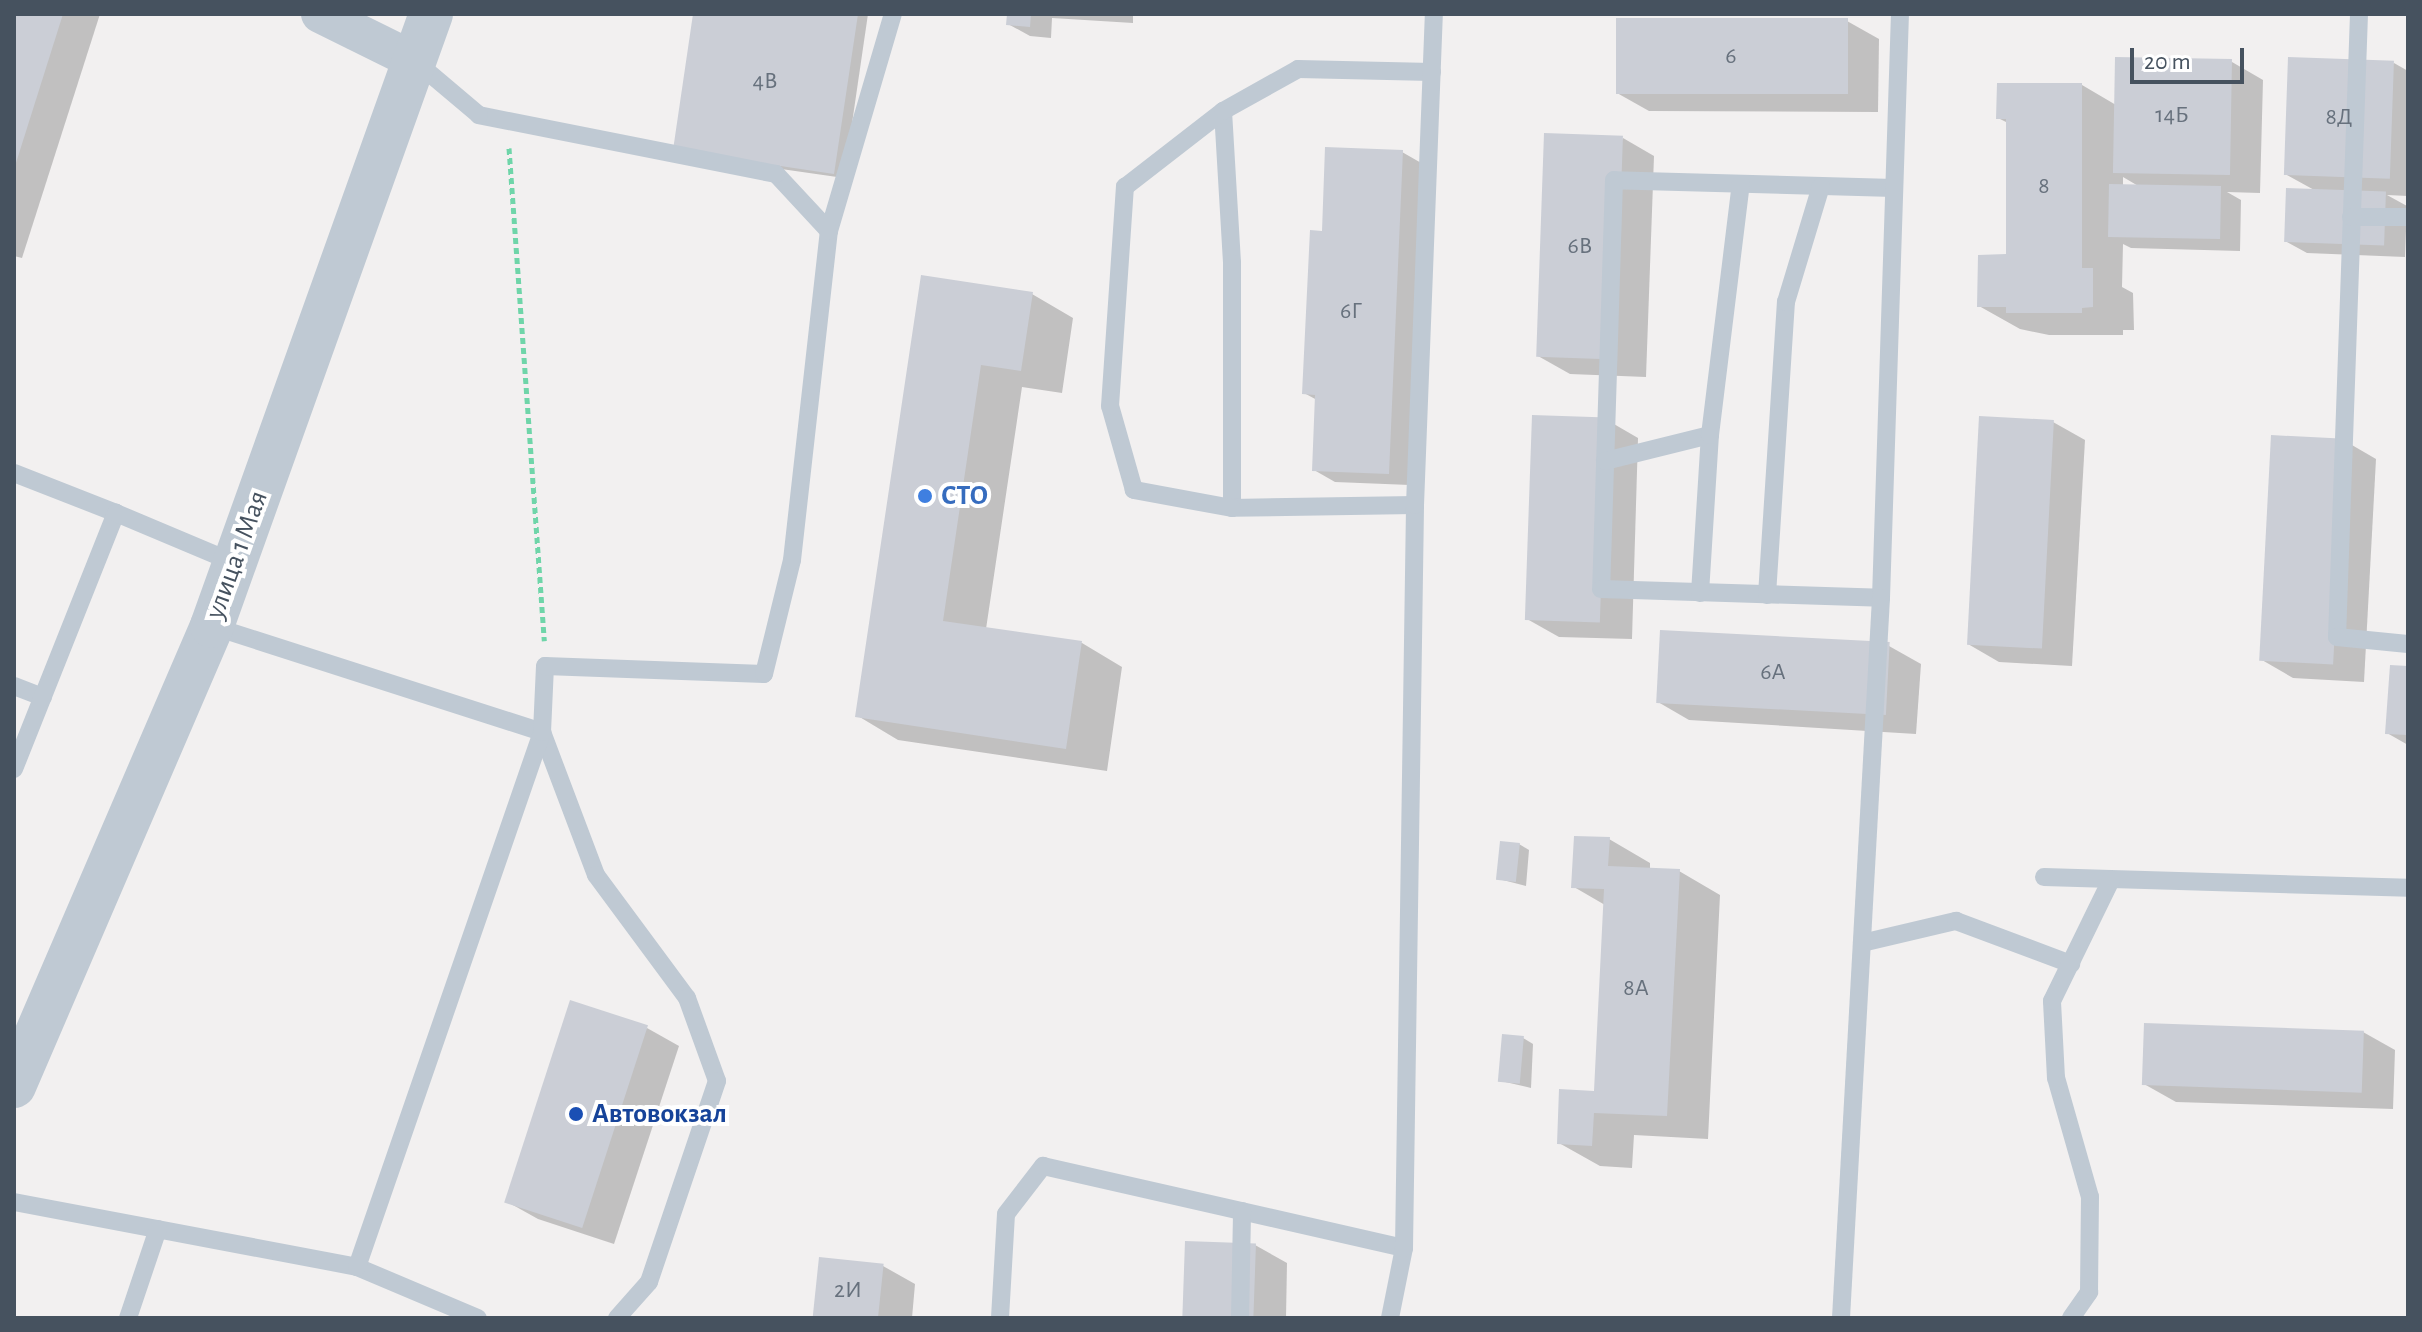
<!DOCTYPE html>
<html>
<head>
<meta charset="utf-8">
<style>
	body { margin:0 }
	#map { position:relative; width:2422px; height:1332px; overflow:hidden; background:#f2f0f0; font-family:"Alegreya Sans",sans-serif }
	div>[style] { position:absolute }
	.shadow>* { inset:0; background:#0003 }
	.building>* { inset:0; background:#cbced6; transform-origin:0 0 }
	.path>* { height:5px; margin-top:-2.5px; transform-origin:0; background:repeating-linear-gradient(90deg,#6fd5a9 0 6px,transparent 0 10px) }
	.service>* { height:18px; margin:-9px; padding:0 9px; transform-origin:9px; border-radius:9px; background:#bfc9d3 }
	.minor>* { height:38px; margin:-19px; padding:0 19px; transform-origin:19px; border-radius:19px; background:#bfc9d3 }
	.tertiary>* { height:44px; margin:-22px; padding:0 22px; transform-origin:22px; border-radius:22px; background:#bfc9d3 }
	.dots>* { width:22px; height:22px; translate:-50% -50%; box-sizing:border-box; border:4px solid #fff; border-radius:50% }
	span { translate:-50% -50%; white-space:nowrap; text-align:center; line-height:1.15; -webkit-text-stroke:8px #fff; paint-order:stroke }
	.number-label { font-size:24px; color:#67717d }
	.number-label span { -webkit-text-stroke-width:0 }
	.shop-label { font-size:28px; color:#366cbe; font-weight:700 }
	.left { translate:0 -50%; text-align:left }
	.street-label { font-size:28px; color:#46525f }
	.transit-label { font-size:28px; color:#164399; font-weight:700 }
	.frame { position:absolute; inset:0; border:16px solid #46525f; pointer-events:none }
	.scale { position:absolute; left:2130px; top:48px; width:114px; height:36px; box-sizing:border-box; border:4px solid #46525f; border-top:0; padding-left:10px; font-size:24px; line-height:28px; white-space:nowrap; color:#46525f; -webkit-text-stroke:6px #fff; paint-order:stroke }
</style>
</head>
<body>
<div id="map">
	<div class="shadow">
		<div style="clip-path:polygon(14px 14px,100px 14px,22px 258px,14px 256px)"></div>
		<div style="clip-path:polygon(695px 14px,868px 14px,844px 178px,685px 155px)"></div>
		<div style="clip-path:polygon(1009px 14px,1133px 14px,1133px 23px,1052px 18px,1051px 38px,1030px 36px,1008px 24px)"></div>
		<div style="clip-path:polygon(1847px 21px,1879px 39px,1878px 112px,1649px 111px,1617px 93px)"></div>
		<div style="clip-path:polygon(evenodd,2232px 62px,2263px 80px,2260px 193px,2227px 192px,2241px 200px,2240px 251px,2131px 248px,2123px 244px,2122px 287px,2133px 293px,2134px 330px,2123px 330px,2123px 335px,2049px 335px,2020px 329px,1979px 306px,2008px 256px,2008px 123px,1998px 118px,2082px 85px,2116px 105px,2232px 62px,2123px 177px,2140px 187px,2123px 186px,2123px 177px)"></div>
		<div style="clip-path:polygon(2394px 63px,2408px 71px,2408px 196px,2387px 195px,2407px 206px,2405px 257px,2307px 253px,2285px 241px,2316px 191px,2285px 174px)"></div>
		<div style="clip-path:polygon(1623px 138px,1654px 156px,1646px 377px,1570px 374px,1538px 356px)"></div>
		<div style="clip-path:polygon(1402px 152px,1423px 164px,1410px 485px,1335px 482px,1314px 470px,1317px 400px,1304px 393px,1324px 233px)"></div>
		<div style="clip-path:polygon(922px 278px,1032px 294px,1073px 318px,1062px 393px,1022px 387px,986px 629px,1082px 643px,1122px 667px,1107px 771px,898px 740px,858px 716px)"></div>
		<div style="clip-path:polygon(1607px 420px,1638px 438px,1632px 639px,1559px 637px,1527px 619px)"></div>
		<div style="clip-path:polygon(2053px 422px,2085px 440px,2072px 666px,1999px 662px,1968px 644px)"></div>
		<div style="clip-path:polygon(2345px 441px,2376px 459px,2364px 682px,2293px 678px,2262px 660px)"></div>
		<div style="clip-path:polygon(1889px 646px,1921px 664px,1916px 734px,1689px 720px,1658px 702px)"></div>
		<div style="clip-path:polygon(2408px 668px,2408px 745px,2387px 733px)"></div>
		<div style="clip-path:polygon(1609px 839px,1650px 863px,1650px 870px,1679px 871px,1720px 895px,1708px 1139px,1634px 1135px,1632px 1168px,1600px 1166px,1559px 1143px,1596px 1093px,1605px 905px,1574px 887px)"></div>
		<div style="clip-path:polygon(1519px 844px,1529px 850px,1526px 886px,1499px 879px)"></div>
		<div style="clip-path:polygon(647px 1028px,679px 1046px,614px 1244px,538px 1219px,506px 1201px)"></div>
		<div style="clip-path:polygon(2363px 1032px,2395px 1050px,2393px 1109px,2176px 1102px,2144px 1084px)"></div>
		<div style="clip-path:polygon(1523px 1038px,1533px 1044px,1531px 1088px,1501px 1081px)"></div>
		<div style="clip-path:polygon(1255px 1245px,1287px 1263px,1286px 1318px,1185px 1318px)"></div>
		<div style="clip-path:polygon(883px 1266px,915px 1284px,912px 1318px,814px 1318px)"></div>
	</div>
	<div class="building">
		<div style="clip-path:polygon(14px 14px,63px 14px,15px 166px,14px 166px)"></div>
		<div style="clip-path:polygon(693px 14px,858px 14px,834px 174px,673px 150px)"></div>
		<div style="clip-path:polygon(1007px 14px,1031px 14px,1030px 27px,1006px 25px)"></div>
		<div style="left:1616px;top:18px;width:232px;height:76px"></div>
		<div style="left:2115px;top:57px;width:117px;height:116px;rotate:1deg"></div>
		<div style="left:2288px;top:57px;width:106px;height:118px;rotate:2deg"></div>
		<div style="clip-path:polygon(1997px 83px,2082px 83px,2082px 268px,2093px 268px,2093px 307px,2082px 308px,2082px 313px,2006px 313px,2006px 307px,1977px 307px,1978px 255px,2006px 254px,2006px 119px,1996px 119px)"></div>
		<div style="left:1544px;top:133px;width:79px;height:224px;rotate:2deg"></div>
		<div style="clip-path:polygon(1325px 147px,1403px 150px,1389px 474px,1312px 471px,1315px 395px,1302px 394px,1310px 230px,1322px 231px)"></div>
		<div style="left:2109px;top:184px;width:112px;height:53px;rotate:1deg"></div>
		<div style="left:2286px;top:188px;width:100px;height:54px;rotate:2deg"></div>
		<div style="clip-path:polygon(921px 275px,1033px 292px,1021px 371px,981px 365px,943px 621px,1082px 641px,1066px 749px,855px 717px)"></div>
		<div style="left:1532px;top:415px;width:75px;height:205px;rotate:2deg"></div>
		<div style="left:1979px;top:416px;width:75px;height:229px;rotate:3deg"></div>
		<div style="left:2271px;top:435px;width:74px;height:226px;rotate:3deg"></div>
		<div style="left:1660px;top:630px;width:230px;height:73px;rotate:3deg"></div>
		<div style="clip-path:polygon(2390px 665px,2408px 666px,2408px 735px,2385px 734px)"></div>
		<div style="clip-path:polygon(1574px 836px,1610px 837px,1608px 866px,1680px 869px,1667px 1116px,1594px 1113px,1592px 1146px,1557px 1144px,1559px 1089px,1594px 1091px,1604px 889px,1571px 888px)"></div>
		<div style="left:1500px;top:841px;width:20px;height:39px;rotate:6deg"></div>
		<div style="left:570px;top:1000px;width:82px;height:213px;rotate:18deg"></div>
		<div style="left:2144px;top:1023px;width:220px;height:62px;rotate:2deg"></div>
		<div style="left:1502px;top:1034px;width:22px;height:48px;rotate:5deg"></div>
		<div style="left:1185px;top:1241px;width:71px;height:77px;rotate:2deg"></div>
		<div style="left:819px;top:1257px;width:65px;height:61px;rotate:6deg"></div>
	</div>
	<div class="path">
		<div style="left:509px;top:148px;width:494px;rotate:85.9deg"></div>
	</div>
	<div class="service">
		<div style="left:2359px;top:14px;width:623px;rotate:92.02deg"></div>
		<div style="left:2337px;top:637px;width:71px;rotate:5.6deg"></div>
		<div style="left:1223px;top:111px;width:152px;rotate:86.6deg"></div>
		<div style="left:1232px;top:263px;width:245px;rotate:90deg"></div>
		<div style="left:1894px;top:188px;width:280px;rotate:-178.4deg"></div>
		<div style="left:1614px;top:180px;width:409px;rotate:91.8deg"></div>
		<div style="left:1601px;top:589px;width:280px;rotate:1.8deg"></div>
		<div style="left:1881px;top:598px;width:584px;rotate:-88.14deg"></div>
		<div style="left:2351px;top:217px;width:57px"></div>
		<div style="left:829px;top:231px;width:226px;rotate:-73.6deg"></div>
		<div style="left:1605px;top:461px;width:108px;rotate:-13.9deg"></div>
		<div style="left:14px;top:473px;width:110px;rotate:21.4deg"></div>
		<div style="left:1415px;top:505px;width:183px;rotate:179.1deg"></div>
		<div style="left:1232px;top:508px;width:100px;rotate:-169.6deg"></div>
		<div style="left:1134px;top:490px;width:87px;rotate:-105.9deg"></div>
		<div style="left:1110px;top:406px;width:220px;rotate:-86.1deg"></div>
		<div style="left:1125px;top:187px;width:124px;rotate:-37.8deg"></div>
		<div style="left:1223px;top:111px;width:86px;rotate:-29.2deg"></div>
		<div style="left:1298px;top:69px;width:134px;rotate:1.3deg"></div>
		<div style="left:1700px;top:593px;width:158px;rotate:-86.4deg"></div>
		<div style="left:1710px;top:435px;width:253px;rotate:-83deg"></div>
		<div style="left:1767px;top:595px;width:294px;rotate:-86.3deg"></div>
		<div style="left:1786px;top:302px;width:121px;rotate:-73.2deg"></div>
		<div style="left:212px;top:626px;width:347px;rotate:17.8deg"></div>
		<div style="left:542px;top:732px;width:153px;rotate:69.3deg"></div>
		<div style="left:596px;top:875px;width:153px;rotate:53.5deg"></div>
		<div style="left:687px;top:998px;width:88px;rotate:70.1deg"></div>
		<div style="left:717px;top:1081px;width:212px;rotate:108.7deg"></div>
		<div style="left:649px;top:1282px;width:48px;rotate:131.6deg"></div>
		<div style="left:14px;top:686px;width:31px;rotate:21deg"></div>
		<div style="left:14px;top:769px;width:276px;rotate:-68.3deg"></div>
		<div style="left:116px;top:513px;width:129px;rotate:22.8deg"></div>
		<div style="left:2044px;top:877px;width:364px;rotate:1.7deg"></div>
		<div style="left:1862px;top:943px;width:97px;rotate:-13.2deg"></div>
		<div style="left:1956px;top:921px;width:123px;rotate:20.5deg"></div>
		<div style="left:14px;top:1202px;width:349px;rotate:10.7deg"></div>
		<div style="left:357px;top:1267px;width:131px;rotate:22.9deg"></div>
		<div style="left:357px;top:1267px;width:566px;rotate:-70.92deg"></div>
		<div style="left:542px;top:732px;width:66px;rotate:-87.4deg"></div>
		<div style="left:545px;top:666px;width:219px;rotate:2.1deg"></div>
		<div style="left:764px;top:674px;width:117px;rotate:-76.2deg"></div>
		<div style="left:792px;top:560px;width:331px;rotate:-83.6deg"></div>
		<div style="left:829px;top:231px;width:78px;rotate:-132.9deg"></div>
		<div style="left:776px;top:174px;width:303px;rotate:-168.8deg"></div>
		<div style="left:479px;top:115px;width:84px;rotate:-139.8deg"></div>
		<div style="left:128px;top:1318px;width:94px;rotate:-71.4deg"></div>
		<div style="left:1000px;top:1318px;width:104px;rotate:-86.7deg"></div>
		<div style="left:1006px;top:1214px;width:61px;rotate:-52.4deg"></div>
		<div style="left:1043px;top:1166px;width:370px;rotate:12.8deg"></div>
		<div style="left:1240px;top:1318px;width:107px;rotate:-88.9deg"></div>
		<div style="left:1390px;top:1318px;width:71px;rotate:-78.7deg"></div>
		<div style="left:1404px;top:1248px;width:743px;rotate:-89.15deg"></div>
		<div style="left:1415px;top:505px;width:491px;rotate:-87.8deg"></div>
		<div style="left:1841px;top:1318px;width:721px;rotate:-86.82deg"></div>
		<div style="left:2071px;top:1318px;width:32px;rotate:-55deg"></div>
		<div style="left:2089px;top:1292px;width:95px;rotate:-89.4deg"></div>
		<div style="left:2090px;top:1197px;width:124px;rotate:-105.9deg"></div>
		<div style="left:2056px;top:1078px;width:77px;rotate:-93deg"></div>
		<div style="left:2052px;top:1001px;width:135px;rotate:-64deg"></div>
	</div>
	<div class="minor">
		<div style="left:320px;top:14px;width:106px;rotate:26.3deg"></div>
	</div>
	<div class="tertiary">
		<div style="left:14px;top:1086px;width:501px;rotate:-66.71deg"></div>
		<div style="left:212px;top:626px;width:650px;rotate:-70.31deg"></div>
	</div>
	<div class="dots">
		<div style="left:925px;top:496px;background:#3f7fe0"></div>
		<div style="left:576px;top:1114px;background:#1a4fb4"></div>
	</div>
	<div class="number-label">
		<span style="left:1731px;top:57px">6</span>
		<span style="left:765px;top:82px">4В</span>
		<span style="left:2172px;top:116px">14Б</span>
		<span style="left:2339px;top:118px">8Д</span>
		<span style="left:2044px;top:187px">8</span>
		<span style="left:1580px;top:247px">6В</span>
		<span style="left:1351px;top:312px">6Г</span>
		<span style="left:1773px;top:673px">6А</span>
		<span style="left:1636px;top:989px">8А</span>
		<span style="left:848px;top:1291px">2И</span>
	</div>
	<div class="shop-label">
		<span class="left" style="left:941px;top:496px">СТО</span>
	</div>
	<div class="street-label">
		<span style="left:237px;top:555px;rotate:-70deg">улица 1 Мая</span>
	</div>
	<div class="transit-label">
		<span class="left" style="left:592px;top:1114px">Автовокзал</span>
	</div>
	<div class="frame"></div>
	<div class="scale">20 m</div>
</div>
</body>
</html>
